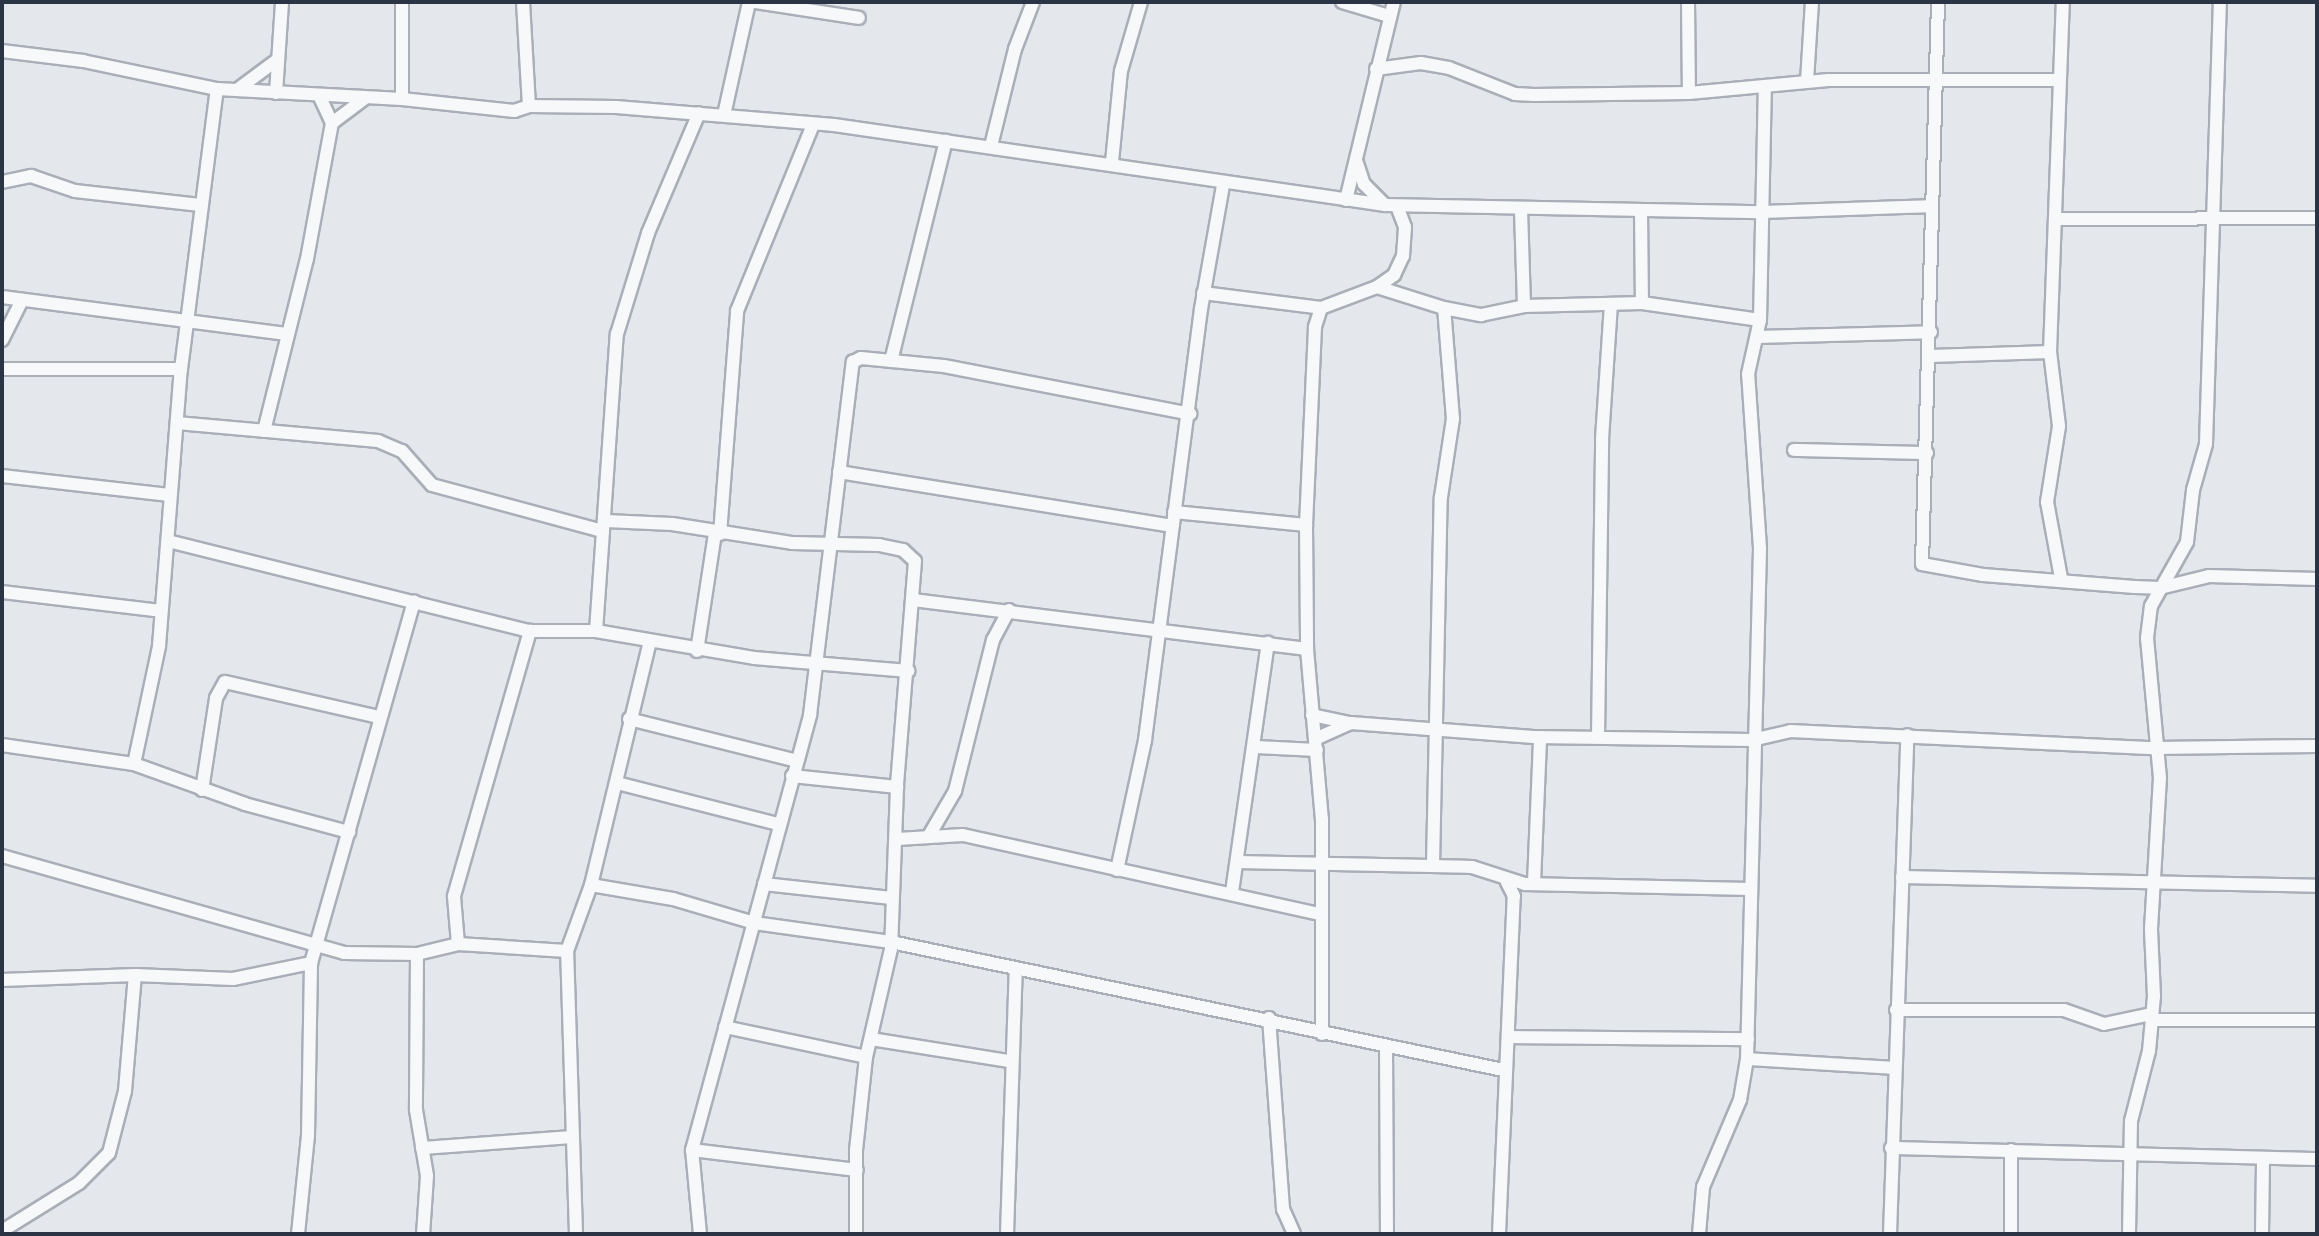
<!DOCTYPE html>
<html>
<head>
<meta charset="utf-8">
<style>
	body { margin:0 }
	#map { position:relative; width:2319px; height:1236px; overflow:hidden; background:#e4e7ec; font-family:Quicksand,sans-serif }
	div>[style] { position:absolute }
	.roads { filter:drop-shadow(2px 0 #a9aeb7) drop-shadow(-2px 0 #a9aeb7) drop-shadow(0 2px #a9aeb7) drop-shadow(0 -2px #a9aeb7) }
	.minor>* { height:12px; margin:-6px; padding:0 6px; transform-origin:6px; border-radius:6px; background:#f7f8fa }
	span { translate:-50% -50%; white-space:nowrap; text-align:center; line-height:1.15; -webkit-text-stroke:8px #f4f6f9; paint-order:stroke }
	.frame { position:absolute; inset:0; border:4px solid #2b3445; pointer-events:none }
</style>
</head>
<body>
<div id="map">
	<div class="roads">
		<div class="minor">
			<div style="left:402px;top:2px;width:97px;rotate:90deg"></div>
			<div style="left:523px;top:2px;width:104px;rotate:86.7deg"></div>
			<div style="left:755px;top:2px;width:105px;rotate:8.7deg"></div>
			<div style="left:1342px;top:2px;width:49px;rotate:16.6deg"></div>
			<div style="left:1688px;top:2px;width:91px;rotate:89.4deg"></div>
			<div style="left:1938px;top:2px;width:562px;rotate:91.63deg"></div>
			<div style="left:1922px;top:564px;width:62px;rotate:10.2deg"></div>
			<div style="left:1983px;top:575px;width:152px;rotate:4.5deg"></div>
			<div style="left:2135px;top:587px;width:25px;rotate:2deg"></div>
			<div style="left:2160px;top:588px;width:50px;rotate:-13.8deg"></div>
			<div style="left:2209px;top:576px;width:108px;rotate:1.6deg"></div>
			<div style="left:2px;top:51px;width:82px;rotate:7deg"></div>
			<div style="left:83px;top:61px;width:137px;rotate:11.8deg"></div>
			<div style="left:217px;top:89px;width:185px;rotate:3.1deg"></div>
			<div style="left:402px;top:99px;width:113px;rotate:6.1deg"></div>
			<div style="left:514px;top:111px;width:16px;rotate:-18deg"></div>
			<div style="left:529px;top:106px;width:87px;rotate:0.7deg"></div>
			<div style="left:616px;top:107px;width:219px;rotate:4.7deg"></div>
			<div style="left:834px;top:125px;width:557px;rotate:8.26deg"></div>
			<div style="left:1385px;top:205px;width:377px;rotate:1.1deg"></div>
			<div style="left:1762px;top:212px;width:168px;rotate:-2deg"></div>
			<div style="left:1376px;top:69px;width:45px;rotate:-7.6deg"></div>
			<div style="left:1421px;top:63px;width:28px;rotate:10deg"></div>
			<div style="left:1449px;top:68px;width:71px;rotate:21.5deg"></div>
			<div style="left:1515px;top:94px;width:19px;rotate:3deg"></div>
			<div style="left:1534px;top:95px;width:155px;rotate:-0.7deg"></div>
			<div style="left:1689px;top:93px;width:140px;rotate:-5.3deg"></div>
			<div style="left:1828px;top:80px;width:230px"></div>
			<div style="left:1807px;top:81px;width:79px;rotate:-86.4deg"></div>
			<div style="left:238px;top:89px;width:49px;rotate:-36.6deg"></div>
			<div style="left:276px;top:93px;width:91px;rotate:-86.2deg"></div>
			<div style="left:724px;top:115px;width:116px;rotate:-77.5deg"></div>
			<div style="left:332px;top:123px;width:40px;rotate:-37deg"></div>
			<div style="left:991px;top:146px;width:100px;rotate:-76.1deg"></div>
			<div style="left:1015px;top:49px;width:50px;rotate:-69deg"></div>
			<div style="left:1112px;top:162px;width:91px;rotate:-84.4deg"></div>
			<div style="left:1121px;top:71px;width:72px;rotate:-73.8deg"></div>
			<div style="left:1357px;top:163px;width:22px;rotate:72deg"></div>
			<div style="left:1364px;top:184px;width:30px;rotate:45deg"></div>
			<div style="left:2px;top:182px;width:30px;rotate:-12deg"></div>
			<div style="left:31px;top:176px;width:46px;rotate:18.8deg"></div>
			<div style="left:75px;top:191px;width:126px;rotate:6.4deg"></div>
			<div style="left:1346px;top:200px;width:204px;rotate:-76.4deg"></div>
			<div style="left:1521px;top:210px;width:96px;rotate:88.2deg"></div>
			<div style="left:1641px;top:211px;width:92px;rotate:89.4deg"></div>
			<div style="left:2056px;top:219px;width:261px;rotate:-0.2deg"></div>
			<div style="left:1377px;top:287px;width:70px;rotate:17.4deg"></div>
			<div style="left:1203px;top:293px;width:119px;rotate:7.2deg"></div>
			<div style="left:1321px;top:308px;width:20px;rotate:108deg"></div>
			<div style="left:1315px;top:327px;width:198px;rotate:92.6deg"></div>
			<div style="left:1306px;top:525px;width:124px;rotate:89.5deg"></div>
			<div style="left:1307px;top:649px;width:171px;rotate:85deg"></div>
			<div style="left:1322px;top:819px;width:215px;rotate:90deg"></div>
			<div style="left:2px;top:297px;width:285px;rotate:7.4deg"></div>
			<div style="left:1321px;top:308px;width:60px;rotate:-20.6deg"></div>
			<div style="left:1377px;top:287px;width:21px;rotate:-35deg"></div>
			<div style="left:1394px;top:275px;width:21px;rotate:-65deg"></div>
			<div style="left:1403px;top:256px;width:29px;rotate:-86deg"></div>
			<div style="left:1405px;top:227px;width:22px;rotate:-111deg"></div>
			<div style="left:1757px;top:337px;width:174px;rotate:-1.6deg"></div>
			<div style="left:2px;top:340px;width:45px;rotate:-63.4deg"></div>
			<div style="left:1931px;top:356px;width:119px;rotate:-1.9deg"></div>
			<div style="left:891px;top:361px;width:227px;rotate:-76deg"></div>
			<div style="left:2px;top:369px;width:179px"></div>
			<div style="left:177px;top:423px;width:202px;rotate:5.1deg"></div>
			<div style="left:378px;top:441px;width:26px;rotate:23deg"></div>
			<div style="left:402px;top:451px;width:45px;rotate:48.6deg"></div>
			<div style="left:432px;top:485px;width:177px;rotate:15.1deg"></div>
			<div style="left:264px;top:431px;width:177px;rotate:-76deg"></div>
			<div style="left:307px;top:259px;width:138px;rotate:-79.6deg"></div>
			<div style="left:332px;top:123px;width:29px;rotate:-115deg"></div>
			<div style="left:1794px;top:450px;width:133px;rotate:1.3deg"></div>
			<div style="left:839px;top:472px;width:338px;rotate:9.2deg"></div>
			<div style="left:2px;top:476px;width:169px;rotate:6.5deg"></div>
			<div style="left:1174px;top:512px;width:133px;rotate:5.6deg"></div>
			<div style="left:606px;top:521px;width:66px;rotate:2.6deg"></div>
			<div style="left:672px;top:524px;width:121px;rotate:9deg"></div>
			<div style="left:792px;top:543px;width:87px;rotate:1.3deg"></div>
			<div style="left:879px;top:545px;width:25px;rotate:12deg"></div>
			<div style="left:903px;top:550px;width:16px;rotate:43deg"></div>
			<div style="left:915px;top:561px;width:227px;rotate:94.6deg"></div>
			<div style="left:897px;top:787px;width:162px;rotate:92.1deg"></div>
			<div style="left:891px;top:949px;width:111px;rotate:103deg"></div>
			<div style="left:866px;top:1057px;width:94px;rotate:96.1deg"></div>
			<div style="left:856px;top:1150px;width:84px;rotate:90deg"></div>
			<div style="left:720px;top:534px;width:224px;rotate:-85.6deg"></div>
			<div style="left:737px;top:311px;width:201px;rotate:-67.8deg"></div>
			<div style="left:168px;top:541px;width:373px;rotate:14deg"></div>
			<div style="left:530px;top:631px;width:66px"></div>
			<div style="left:596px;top:631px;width:160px;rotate:9.7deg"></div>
			<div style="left:754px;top:658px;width:155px;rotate:4.8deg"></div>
			<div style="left:2061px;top:578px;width:77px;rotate:-100.4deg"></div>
			<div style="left:2047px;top:502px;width:77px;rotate:-81deg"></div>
			<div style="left:2059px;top:426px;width:75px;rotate:-96.9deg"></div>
			<div style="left:2050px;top:352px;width:350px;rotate:-87.9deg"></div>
			<div style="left:2px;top:592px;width:160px;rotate:6.8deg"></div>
			<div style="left:913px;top:600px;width:397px;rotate:7.1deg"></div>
			<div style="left:596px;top:631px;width:298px;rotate:-86deg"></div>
			<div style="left:617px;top:334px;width:106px;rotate:-72.9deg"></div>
			<div style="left:648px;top:233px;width:130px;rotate:-67deg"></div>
			<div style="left:697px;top:651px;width:119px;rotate:-81.3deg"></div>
			<div style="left:1312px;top:715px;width:40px;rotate:12deg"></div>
			<div style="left:1351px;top:723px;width:183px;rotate:4.4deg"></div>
			<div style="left:1533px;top:737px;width:219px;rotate:0.8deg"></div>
			<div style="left:1752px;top:740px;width:39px;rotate:-13deg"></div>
			<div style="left:1790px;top:731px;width:364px;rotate:2.7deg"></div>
			<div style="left:2154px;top:748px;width:163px;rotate:-0.7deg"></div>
			<div style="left:629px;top:719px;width:173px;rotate:14deg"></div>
			<div style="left:1598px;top:737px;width:298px;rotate:-89.2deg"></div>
			<div style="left:1602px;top:439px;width:135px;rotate:-86.2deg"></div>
			<div style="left:1315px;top:739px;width:39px;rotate:-24deg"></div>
			<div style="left:2px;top:745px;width:133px;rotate:8.2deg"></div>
			<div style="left:134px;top:764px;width:118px;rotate:19.8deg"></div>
			<div style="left:245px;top:804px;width:108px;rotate:15.1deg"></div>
			<div style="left:1256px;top:747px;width:61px;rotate:2.8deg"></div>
			<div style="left:134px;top:764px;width:121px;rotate:-78deg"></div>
			<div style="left:159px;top:646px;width:278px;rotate:-85.5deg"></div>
			<div style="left:181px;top:369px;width:282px;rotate:-82.7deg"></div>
			<div style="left:792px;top:776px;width:106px;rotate:6deg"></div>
			<div style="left:617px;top:783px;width:166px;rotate:14.3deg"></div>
			<div style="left:202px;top:790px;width:93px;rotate:-81.3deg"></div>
			<div style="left:216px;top:698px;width:18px;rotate:-61deg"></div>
			<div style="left:225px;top:682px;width:158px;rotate:12.8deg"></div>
			<div style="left:930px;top:834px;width:50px;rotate:-59.8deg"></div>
			<div style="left:955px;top:791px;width:156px;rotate:-75.9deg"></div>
			<div style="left:993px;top:640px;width:34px;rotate:-62deg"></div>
			<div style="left:898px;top:839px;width:65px;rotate:-3.5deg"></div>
			<div style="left:963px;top:835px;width:365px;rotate:12.5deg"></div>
			<div style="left:2px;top:856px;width:355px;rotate:15.8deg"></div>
			<div style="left:344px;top:953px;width:73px;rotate:0.8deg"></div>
			<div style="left:417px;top:954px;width:42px;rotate:-13.7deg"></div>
			<div style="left:458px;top:944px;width:109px;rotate:3.7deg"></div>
			<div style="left:1237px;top:862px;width:235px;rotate:1.2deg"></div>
			<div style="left:1472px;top:867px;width:56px;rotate:17.8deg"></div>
			<div style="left:1525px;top:884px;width:225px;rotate:1.3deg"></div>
			<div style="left:1433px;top:865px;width:368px;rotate:-88.8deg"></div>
			<div style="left:1441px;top:497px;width:79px;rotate:-81.3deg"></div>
			<div style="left:1453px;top:419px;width:111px;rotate:-94.6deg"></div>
			<div style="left:1444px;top:308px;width:38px;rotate:11deg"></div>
			<div style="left:1481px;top:315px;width:44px;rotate:-11.8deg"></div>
			<div style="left:1524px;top:306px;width:118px;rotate:-1.5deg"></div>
			<div style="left:1642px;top:303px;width:119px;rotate:8.2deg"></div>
			<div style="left:1117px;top:870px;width:133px;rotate:-77.8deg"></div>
			<div style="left:1145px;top:740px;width:435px;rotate:-82.6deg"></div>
			<div style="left:1201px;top:309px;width:125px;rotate:-79.9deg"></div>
			<div style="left:1902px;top:877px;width:415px;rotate:1.2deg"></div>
			<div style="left:1534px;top:883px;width:146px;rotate:-87.6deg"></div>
			<div style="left:764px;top:884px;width:128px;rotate:6.3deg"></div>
			<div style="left:591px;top:885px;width:83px;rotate:9.7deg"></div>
			<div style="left:673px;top:899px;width:84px;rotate:16.5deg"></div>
			<div style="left:754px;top:923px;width:138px;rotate:7.9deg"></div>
			<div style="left:891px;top:942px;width:625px;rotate:11.81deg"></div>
			<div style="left:1232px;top:892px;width:252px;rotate:-81.8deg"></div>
			<div style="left:458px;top:944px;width:48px;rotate:-94.8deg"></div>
			<div style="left:454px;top:896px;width:276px;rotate:-74deg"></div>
			<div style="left:417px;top:954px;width:156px;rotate:90.4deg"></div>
			<div style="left:416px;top:1110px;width:67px;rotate:80.5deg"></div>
			<div style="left:427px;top:1176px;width:58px;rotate:93.9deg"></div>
			<div style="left:2px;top:980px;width:133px;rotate:-2.2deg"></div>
			<div style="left:135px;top:975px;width:98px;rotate:2.3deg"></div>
			<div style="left:233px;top:979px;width:80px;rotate:-11.6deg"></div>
			<div style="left:1896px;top:1010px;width:168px"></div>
			<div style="left:2064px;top:1010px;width:42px;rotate:19.3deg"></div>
			<div style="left:2104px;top:1024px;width:48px;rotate:-12deg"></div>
			<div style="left:1269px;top:1018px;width:192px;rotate:85.8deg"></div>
			<div style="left:1283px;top:1209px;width:27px;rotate:66deg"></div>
			<div style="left:2152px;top:1020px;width:165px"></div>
			<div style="left:725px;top:1027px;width:144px;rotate:12deg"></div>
			<div style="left:1508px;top:1037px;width:240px;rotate:0.5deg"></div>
			<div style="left:871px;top:1039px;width:140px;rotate:9.1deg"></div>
			<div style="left:1386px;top:1046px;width:188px;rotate:89.7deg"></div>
			<div style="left:1747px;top:1059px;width:147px;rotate:3.5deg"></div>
			<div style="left:422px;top:1148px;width:151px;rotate:-4.2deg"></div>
			<div style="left:1891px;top:1148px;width:426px;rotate:1.5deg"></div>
			<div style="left:692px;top:1150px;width:166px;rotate:6.9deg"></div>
			<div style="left:2011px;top:1150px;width:84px;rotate:90deg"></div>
			<div style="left:2px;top:1231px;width:91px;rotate:-31.9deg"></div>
			<div style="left:79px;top:1183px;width:42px;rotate:-45deg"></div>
			<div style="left:109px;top:1153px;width:64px;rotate:-75.5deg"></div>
			<div style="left:125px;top:1091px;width:116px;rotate:-85.1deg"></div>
			<div style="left:298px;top:1234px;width:99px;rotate:-84.2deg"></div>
			<div style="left:308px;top:1136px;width:173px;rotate:-89deg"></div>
			<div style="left:311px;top:963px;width:376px;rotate:-74.1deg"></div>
			<div style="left:576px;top:1234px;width:283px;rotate:-91.8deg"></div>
			<div style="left:567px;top:951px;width:70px;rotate:-70deg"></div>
			<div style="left:591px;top:885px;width:250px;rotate:-76.4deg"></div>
			<div style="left:700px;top:1234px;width:84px;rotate:-95.4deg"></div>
			<div style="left:692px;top:1150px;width:451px;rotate:-74.8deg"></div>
			<div style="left:810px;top:715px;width:356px;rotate:-83.1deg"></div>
			<div style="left:853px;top:362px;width:9px;rotate:-27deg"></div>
			<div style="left:861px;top:358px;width:83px;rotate:5.5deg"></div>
			<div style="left:944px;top:366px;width:251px;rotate:11deg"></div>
			<div style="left:1007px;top:1234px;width:266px;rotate:-88.1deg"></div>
			<div style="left:1499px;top:1234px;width:338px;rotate:-87.5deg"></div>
			<div style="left:1514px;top:896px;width:16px;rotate:-117deg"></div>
			<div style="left:1699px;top:1234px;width:47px;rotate:-85.1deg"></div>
			<div style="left:1703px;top:1187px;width:95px;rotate:-67deg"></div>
			<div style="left:1740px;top:1100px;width:42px;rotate:-80.3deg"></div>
			<div style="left:1747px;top:1059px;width:511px;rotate:-88.54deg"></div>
			<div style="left:1760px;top:548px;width:174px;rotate:-93.9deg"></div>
			<div style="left:1748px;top:374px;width:55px;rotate:-77.5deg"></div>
			<div style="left:1760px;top:320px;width:234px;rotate:-88.8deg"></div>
			<div style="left:1890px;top:1234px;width:499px;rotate:-88deg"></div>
			<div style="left:2129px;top:1234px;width:113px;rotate:-89deg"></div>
			<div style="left:2131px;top:1121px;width:72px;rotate:-75.6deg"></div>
			<div style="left:2149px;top:1051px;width:55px;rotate:-84.8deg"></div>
			<div style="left:2154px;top:996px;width:67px;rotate:-92.6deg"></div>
			<div style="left:2151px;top:929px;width:151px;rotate:-86.6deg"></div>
			<div style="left:2160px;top:778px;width:141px;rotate:-95.3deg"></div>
			<div style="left:2147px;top:638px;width:32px;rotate:-83deg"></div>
			<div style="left:2151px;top:606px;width:73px;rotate:-60.6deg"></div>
			<div style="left:2187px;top:542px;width:52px;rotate:-83.4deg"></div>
			<div style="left:2193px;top:490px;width:48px;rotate:-74.2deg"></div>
			<div style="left:2206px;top:444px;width:442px;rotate:-88.2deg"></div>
			<div style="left:2262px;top:1234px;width:74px;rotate:-89.2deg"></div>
		</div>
	</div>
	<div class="frame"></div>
</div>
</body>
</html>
